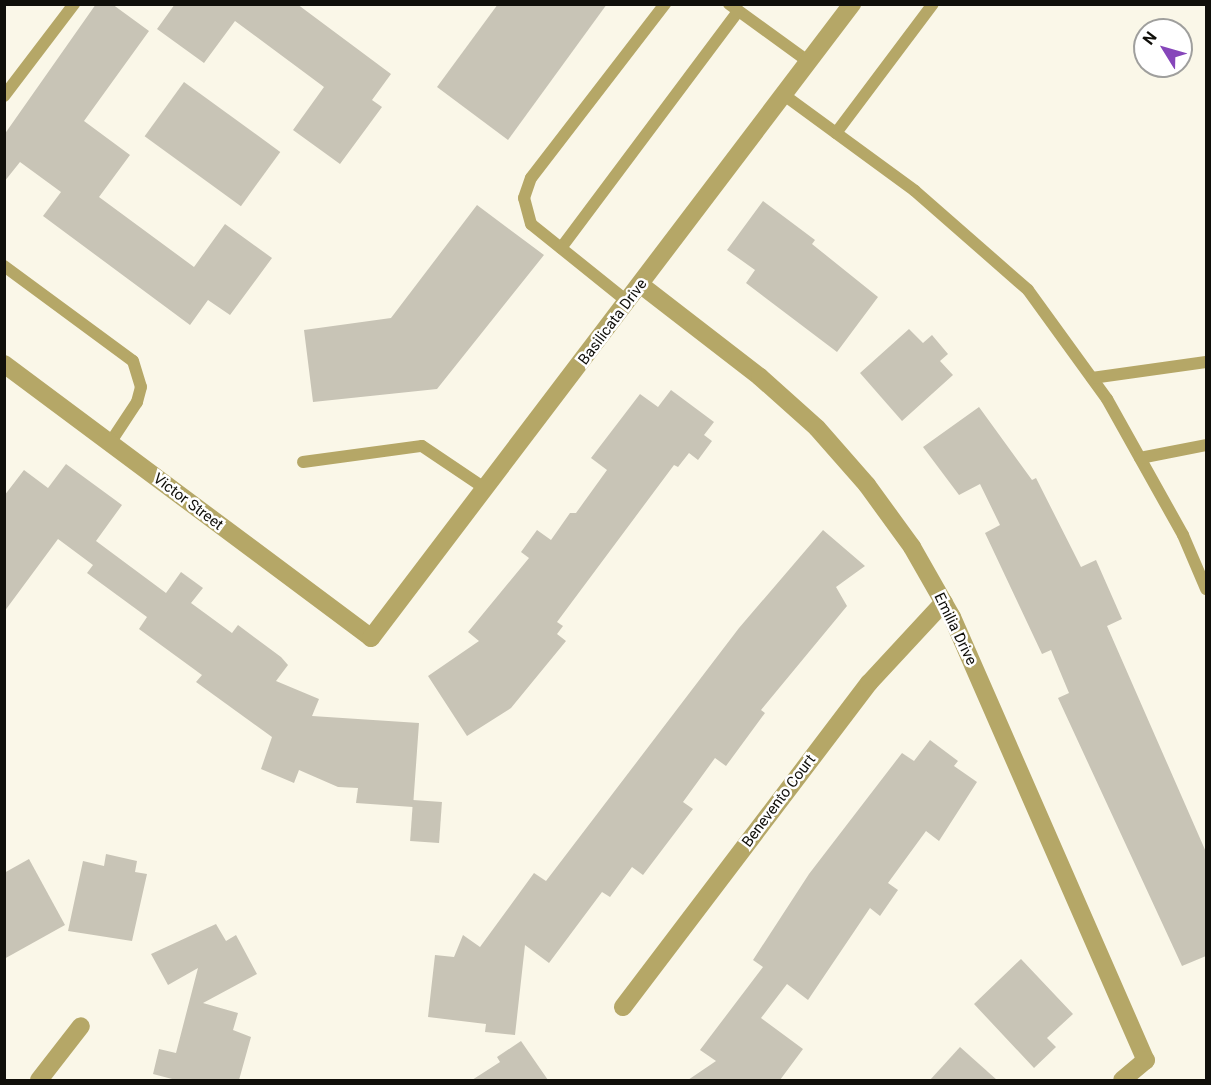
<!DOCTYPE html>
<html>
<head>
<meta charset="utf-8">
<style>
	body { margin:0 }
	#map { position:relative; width:1211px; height:1085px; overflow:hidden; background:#faf7e8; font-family:Roboto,sans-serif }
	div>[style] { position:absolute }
	.building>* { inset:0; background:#c8c4b6; transform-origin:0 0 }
	.service>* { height:12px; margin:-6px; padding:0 6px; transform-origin:6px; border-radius:6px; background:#b5a767 }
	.minor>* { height:18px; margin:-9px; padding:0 9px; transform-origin:9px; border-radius:9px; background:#b5a767 }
	.tertiary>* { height:18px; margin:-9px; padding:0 9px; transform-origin:9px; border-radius:9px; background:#b5a767 }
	span { translate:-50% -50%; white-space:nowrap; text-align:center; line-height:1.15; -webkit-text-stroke:5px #fff; paint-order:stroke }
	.street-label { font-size:15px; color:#100f0a }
	.frame { position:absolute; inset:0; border:6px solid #100f0a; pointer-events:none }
	.north { position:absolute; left:1133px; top:18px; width:60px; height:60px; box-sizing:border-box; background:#fff; border:2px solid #9f9f9d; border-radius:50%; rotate:307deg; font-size:16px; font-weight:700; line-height:24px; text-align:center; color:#100f0a }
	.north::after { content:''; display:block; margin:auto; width:21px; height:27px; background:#8646ba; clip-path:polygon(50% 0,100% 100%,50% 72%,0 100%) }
</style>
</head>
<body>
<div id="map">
	<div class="building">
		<div style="clip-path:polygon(96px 4px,112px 4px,149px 31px,84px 121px,130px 155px,99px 197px,194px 267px,225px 224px,272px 258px,230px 315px,208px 300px,190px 325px,43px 216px,61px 192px,20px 162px,4px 182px,4px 135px)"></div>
		<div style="clip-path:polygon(175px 4px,297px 4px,391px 74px,372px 100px,382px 107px,340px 164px,293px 130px,324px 87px,235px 21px,204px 63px,157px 29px)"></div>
		<div style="clip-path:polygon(498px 4px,607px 4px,508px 140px,437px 87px)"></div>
		<div style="left:184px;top:82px;width:119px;height:67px;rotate:36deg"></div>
		<div style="clip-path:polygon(763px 201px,815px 240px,812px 244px,878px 297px,837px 352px,746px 283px,755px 270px,727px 250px)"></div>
		<div style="clip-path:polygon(477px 205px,544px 255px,437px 389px,313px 402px,304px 330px,391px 318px)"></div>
		<div style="clip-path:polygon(909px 329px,923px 343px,932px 335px,948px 354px,940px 361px,953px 375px,902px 421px,860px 373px)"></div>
		<div style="clip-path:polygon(671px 390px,714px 422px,704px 435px,712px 441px,698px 460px,689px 453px,678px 467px,674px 465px,557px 622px,563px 626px,557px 634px,566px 641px,511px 708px,467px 736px,428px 676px,479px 641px,468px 632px,529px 558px,521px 552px,537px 530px,551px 540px,570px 513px,576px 513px,607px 470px,591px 458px,640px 394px,658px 407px)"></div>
		<div style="clip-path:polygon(979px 407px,1032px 480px,1036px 478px,1081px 567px,1096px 560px,1122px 619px,1107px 626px,1206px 852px,1206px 956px,1182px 966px,1058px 698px,1069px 693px,1051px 650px,1042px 654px,985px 533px,1000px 525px,980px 484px,959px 495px,923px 447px)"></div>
		<div style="clip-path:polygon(66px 464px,122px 505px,96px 541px,166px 593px,181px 572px,203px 588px,191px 603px,232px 633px,238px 625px,281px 657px,288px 665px,276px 681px,319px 699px,312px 716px,419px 723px,413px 807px,356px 803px,358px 788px,338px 787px,299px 770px,294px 783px,261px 769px,272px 737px,196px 682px,202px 675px,139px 629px,147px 617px,87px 573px,93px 565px,58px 539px,4px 612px,4px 496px,24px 470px,48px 488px)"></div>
		<div style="clip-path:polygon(823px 530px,865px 566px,836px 587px,847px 606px,761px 710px,765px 713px,726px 766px,715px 758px,683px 802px,693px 809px,643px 875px,632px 867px,610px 897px,602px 892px,549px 963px,525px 945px,515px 1035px,485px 1032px,486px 1024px,428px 1017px,435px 955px,454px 957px,463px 935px,480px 947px,534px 873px,546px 881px,739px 628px)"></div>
		<div style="clip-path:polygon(930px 740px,958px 761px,954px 766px,977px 782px,939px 841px,926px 831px,888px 883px,898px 890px,880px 916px,870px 908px,808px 1000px,787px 984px,761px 1018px,803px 1049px,780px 1080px,688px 1080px,716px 1061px,700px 1050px,763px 967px,753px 960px,809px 874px,902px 753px,914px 761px)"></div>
		<div style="left:413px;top:800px;width:29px;height:41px;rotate:4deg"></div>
		<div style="clip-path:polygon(106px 854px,137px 861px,135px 872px,147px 874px,132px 941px,68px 931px,83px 861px,104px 866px)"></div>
		<div style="clip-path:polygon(29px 859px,65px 925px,4px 959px,4px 873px)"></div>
		<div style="clip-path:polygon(216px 924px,226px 941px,236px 935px,257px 974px,203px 1003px,238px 1013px,233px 1030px,251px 1037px,239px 1080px,176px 1080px,153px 1074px,159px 1049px,176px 1053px,198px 968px,168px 985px,151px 954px)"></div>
		<div style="clip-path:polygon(1021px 959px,1073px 1014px,1047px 1038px,1056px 1047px,1034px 1068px,974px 1004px)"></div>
		<div style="clip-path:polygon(521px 1041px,548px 1080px,472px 1080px,500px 1062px,497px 1057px)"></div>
		<div style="clip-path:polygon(960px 1047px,997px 1080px,930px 1080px)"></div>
	</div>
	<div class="service">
		<div style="left:729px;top:4px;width:99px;rotate:35.9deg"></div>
		<div style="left:784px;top:95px;width:162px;rotate:36.2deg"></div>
		<div style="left:915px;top:191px;width:150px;rotate:41.2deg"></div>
		<div style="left:1028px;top:290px;width:135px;rotate:54.1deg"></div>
		<div style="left:1107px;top:399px;width:156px;rotate:60.8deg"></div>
		<div style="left:1183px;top:535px;width:59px;rotate:66.9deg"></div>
		<div style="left:4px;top:96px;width:116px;rotate:-52.7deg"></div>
		<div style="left:836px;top:133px;width:161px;rotate:-53.1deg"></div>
		<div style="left:561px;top:248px;width:296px;rotate:-53.2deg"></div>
		<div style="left:4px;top:266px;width:160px;rotate:36.4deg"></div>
		<div style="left:133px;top:361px;width:27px;rotate:73deg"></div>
		<div style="left:141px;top:387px;width:16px;rotate:105deg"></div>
		<div style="left:137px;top:402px;width:49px;rotate:123.4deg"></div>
		<div style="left:628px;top:302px;width:124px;rotate:-141.2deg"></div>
		<div style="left:531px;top:224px;width:27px;rotate:-105deg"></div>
		<div style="left:524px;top:198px;width:21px;rotate:-71deg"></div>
		<div style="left:531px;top:178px;width:220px;rotate:-52.4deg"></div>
		<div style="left:1092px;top:378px;width:115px;rotate:-8deg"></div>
		<div style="left:1140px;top:458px;width:67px;rotate:-11.1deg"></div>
		<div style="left:303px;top:462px;width:120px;rotate:-7.7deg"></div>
		<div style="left:422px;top:446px;width:77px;rotate:33.9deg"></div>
	</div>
	<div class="minor">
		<div style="left:641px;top:285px;width:150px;rotate:37.7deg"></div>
		<div style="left:760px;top:377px;width:76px;rotate:41.8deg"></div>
		<div style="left:817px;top:428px;width:76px;rotate:48.7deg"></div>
		<div style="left:867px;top:485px;width:77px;rotate:54deg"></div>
		<div style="left:912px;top:547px;width:81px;rotate:60.3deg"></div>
		<div style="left:952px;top:617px;width:484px;rotate:66.4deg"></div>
		<div style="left:1146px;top:1060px;width:31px;rotate:140deg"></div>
		<div style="left:4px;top:364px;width:458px;rotate:36.7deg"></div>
		<div style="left:623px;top:1007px;width:407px;rotate:-52.8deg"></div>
		<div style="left:869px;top:683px;width:110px;rotate:-47.2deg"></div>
		<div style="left:39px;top:1080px;width:68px;rotate:-52.1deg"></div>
	</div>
	<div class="tertiary">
		<div style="left:371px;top:638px;width:796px;rotate:-52.81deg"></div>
	</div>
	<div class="street-label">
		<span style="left:613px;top:322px;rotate:-53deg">Basilicata Drive</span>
		<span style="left:188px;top:502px;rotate:37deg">Victor Street</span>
		<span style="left:955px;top:629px;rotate:64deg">Emilia Drive</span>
		<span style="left:779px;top:801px;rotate:-53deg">Benevento Court</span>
	</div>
	<div class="frame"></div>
	<div class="north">N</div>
</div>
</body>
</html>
